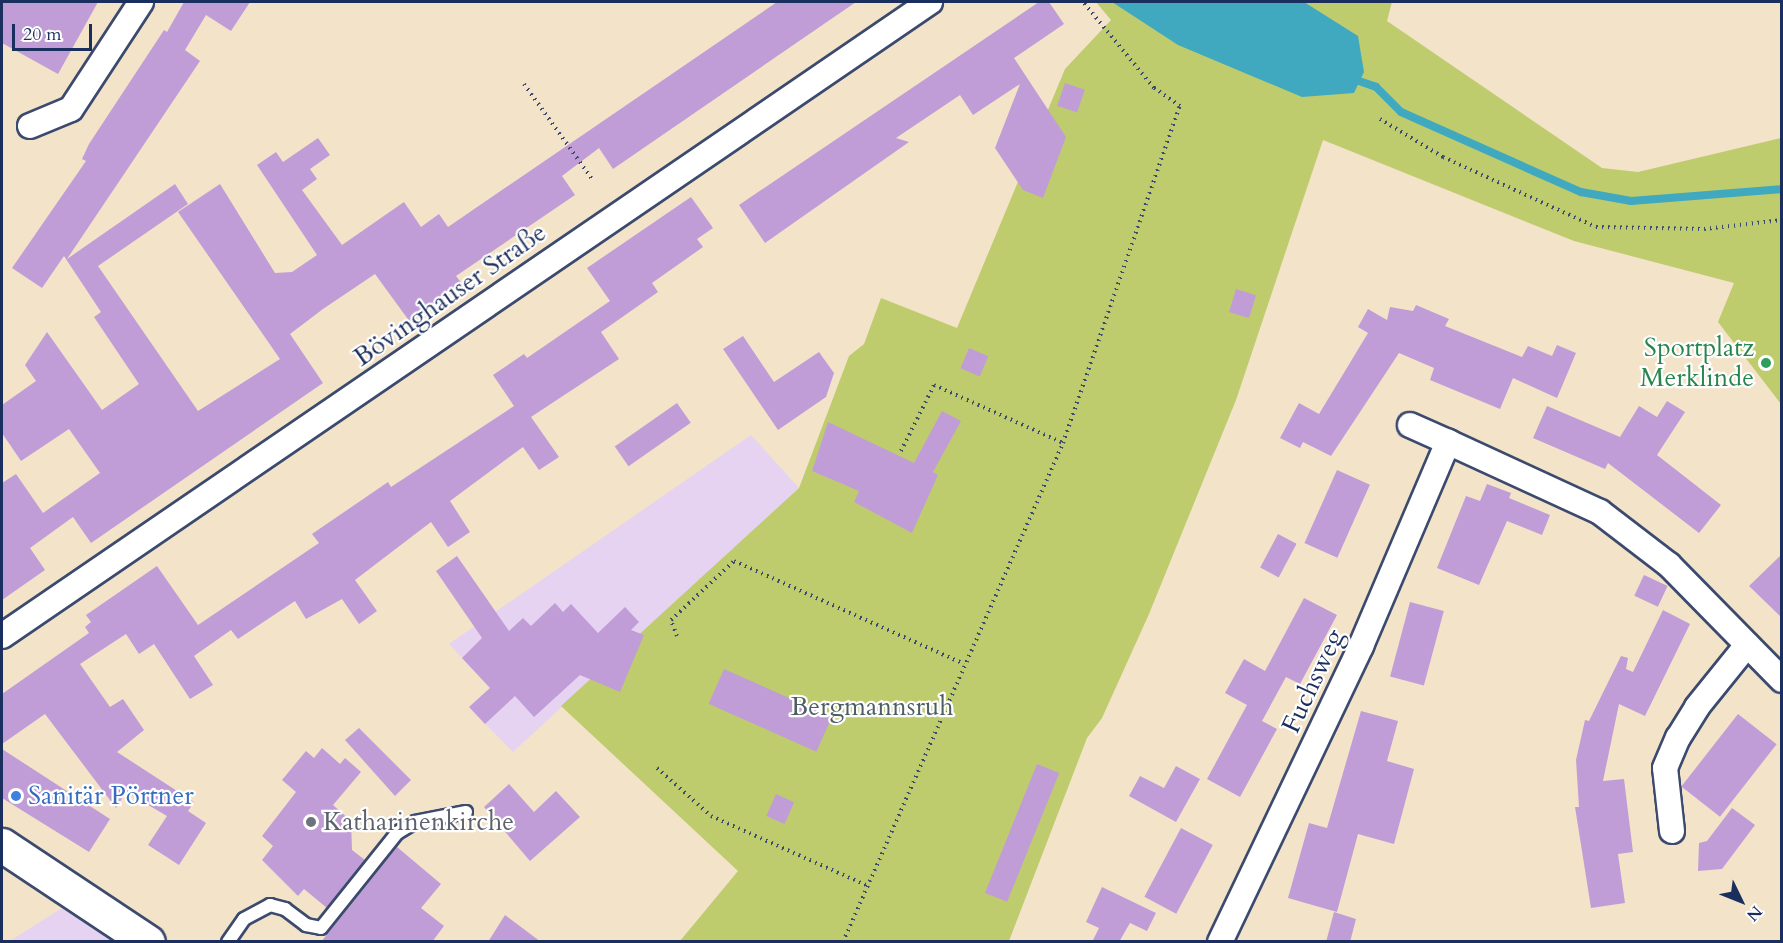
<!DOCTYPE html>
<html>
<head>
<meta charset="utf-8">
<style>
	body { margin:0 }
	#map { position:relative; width:1783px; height:943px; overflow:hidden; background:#f3e3c9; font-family:Cardo,serif }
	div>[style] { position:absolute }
	.built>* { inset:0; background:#e5d3f1 }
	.green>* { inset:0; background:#becc6e }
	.water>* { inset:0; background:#40a9c0 }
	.stream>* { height:8px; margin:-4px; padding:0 4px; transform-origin:4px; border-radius:4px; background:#40a9c0 }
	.building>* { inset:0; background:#c19dd7; transform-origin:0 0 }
	.path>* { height:4px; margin-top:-2px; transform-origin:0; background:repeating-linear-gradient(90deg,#3b4a6e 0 1.5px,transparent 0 6px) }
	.roads { filter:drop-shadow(2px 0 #3b4a6e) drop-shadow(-2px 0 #3b4a6e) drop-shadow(0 2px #3b4a6e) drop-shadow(0 -2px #3b4a6e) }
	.service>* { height:12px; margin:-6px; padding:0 6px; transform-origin:6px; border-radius:6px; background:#fff }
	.minor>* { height:24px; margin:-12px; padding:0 12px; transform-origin:12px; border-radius:12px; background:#fff }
	.primary>* { height:33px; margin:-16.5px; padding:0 16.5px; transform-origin:16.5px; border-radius:16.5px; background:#fff }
	.dots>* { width:16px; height:16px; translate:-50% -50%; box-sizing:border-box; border:3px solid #fff; border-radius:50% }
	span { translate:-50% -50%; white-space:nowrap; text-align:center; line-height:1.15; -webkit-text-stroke:4.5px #fff; paint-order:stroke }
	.street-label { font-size:26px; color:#1b2f5e }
	.leisure-label { font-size:26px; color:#27864d }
	.right { translate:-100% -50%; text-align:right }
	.park-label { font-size:26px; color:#4c5e63 }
	.shop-label { font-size:26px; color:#366cbe }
	.left { translate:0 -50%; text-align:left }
	.worship-label { font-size:26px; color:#5b616d }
	.frame { position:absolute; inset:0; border:3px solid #1b2f5e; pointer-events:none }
	.north { position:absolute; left:1711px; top:871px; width:60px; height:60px; -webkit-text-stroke:4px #fff; paint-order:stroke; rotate:133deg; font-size:16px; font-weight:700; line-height:24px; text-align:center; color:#1b2f5e }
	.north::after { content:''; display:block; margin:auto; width:21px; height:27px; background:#1b2f5e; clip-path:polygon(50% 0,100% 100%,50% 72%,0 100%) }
	.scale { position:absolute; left:12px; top:24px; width:80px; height:27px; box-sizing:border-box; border:3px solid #1b2f5e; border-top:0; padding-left:8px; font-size:18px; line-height:21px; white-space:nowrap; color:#1b2f5e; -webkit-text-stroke:4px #fff; paint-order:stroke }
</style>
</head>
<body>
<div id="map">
	<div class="built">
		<div style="clip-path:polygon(751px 435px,799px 488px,513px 752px,469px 707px,490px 688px,449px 644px)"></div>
		<div style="clip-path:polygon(62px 908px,114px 941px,10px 941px)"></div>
	</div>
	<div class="green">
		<div style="clip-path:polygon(1096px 2px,1392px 2px,1387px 21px,1602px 168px,1638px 172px,1781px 138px,1781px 404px,1718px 322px,1734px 283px,1574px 241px,1323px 140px,1236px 400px,1149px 614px,1102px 718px,1087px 738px,1009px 941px,680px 941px,738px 871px,561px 706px,799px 488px,849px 356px,864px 344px,881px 298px,957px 328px,1065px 69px,1111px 20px)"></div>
	</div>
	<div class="water">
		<div style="clip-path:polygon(1112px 2px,1304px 2px,1358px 36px,1364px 72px,1354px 93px,1302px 97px,1178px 45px)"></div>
	</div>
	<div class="stream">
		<div style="left:1359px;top:81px;width:18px;rotate:19deg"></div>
		<div style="left:1376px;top:87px;width:35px;rotate:45deg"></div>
		<div style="left:1401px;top:112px;width:197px;rotate:24deg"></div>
		<div style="left:1581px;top:192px;width:51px;rotate:10.2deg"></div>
		<div style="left:1631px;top:201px;width:151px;rotate:-4.5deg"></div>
	</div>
	<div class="building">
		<div style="clip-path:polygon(2px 2px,98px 2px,58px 74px,2px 43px)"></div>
		<div style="clip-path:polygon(184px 2px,250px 2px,231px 31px,206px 15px,185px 50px,200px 61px,67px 259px,175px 184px,188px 204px,98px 266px,198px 411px,280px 359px,178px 212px,220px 184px,275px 273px,292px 272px,317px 255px,257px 165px,276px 152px,283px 162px,318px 138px,330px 155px,310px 169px,317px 179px,302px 190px,342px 245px,404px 202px,421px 227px,439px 214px,448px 227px,777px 2px,856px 2px,613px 169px,599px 148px,562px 176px,575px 195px,456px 276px,463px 285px,410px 322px,375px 274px,323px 309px,290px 334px,323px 383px,91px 543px,73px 517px,30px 548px,45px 570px,2px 600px,2px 483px,16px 474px,43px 513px,100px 473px,69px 429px,21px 461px,2px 433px,2px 405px,36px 381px,25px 365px,47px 332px,102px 410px,139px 384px,94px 317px,101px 312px,64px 256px,42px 288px,12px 268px,86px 161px,82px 159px,89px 144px,164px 30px,167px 32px)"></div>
		<div style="clip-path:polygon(1039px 2px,1049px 2px,1064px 24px,1014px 58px,1066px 137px,1043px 198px,1023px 190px,995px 148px,1020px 84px,973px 115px,960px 95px,896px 138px,909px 142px,765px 243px,739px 205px)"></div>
		<div style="left:1065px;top:83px;width:21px;height:24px;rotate:19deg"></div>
		<div style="clip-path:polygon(691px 197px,713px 228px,697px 239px,703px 247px,652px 283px,658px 292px,601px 332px,619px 359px,531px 417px,559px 457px,539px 470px,523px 447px,450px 501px,470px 532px,448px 547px,431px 522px,355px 580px,377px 611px,359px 624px,342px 599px,306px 619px,295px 601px,238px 639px,231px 630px,194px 656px,213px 685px,190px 699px,154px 644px,139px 654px,126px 634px,80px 664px,110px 707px,123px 699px,144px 730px,117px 752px,194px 802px,188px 811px,206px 823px,179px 865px,148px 845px,167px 816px,126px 792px,116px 808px,45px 714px,2px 744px,2px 694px,89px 633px,85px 627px,91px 622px,86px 615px,157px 566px,198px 625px,319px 543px,312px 534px,388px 482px,391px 487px,514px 406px,493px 375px,524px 354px,527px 358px,610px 301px,587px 268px)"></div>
		<div style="left:1236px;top:289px;width:21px;height:24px;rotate:17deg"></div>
		<div style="clip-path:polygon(1416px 305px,1449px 319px,1445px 326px,1522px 357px,1528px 346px,1552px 356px,1557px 345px,1576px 353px,1557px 398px,1513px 378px,1500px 409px,1430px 380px,1434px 368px,1399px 353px,1331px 456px,1303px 442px,1300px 448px,1280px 438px,1299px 403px,1319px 414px,1368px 333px,1358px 327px,1368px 309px,1387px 320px,1390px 307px,1413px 311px)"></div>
		<div style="clip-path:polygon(743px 336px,774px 382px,819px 352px,834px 373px,826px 397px,778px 430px,723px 349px)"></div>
		<div style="left:969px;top:348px;width:21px;height:22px;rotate:23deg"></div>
		<div style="clip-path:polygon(1667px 401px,1685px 412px,1657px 455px,1721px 505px,1699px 533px,1608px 463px,1605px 469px,1533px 438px,1547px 406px,1620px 437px,1639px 406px,1657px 417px)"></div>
		<div style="left:677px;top:403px;width:24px;height:76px;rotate:55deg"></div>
		<div style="clip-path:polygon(942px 411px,961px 421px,933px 472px,938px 475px,912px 533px,854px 502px,859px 491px,812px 471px,828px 422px,914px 463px)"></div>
		<div style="left:1337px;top:470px;width:36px;height:80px;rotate:24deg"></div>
		<div style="clip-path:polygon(1487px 484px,1511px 493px,1509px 498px,1550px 515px,1542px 535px,1507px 521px,1479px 585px,1437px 568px,1466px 496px,1480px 501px)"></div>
		<div style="left:1278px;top:534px;width:21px;height:38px;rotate:28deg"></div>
		<div style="clip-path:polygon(1782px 554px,1782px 618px,1749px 586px)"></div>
		<div style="clip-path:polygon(457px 556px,509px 631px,523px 618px,531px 626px,555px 603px,563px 612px,571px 604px,598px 633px,625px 607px,639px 622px,631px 630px,644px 635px,620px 692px,580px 675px,534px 717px,515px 696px,485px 724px,469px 707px,490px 688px,462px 658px,482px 638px,436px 571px)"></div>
		<div style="left:1644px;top:575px;width:26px;height:23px;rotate:25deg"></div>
		<div style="clip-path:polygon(1304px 598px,1337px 615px,1300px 684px,1286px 677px,1262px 721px,1277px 729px,1240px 797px,1207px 779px,1247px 705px,1225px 693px,1244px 659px,1265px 671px)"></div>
		<div style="left:1410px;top:602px;width:35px;height:77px;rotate:15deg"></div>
		<div style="clip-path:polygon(1663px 610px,1690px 624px,1645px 716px,1619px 704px,1603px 781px,1624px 779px,1633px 852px,1618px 854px,1625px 903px,1591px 908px,1575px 807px,1579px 807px,1576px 760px,1585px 720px,1589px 721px,1621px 656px,1628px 658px,1626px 669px,1633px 672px)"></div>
		<div style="left:724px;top:669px;width:118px;height:38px;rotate:24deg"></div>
		<div style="clip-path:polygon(1361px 711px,1398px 721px,1387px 761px,1414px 769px,1394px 844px,1358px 834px,1337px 912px,1288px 898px,1309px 823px,1327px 828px)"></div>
		<div style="left:1738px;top:714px;width:49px;height:92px;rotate:38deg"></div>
		<div style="clip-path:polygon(359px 728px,411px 780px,395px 796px,345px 740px)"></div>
		<div style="clip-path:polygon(322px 748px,340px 764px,345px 758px,361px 772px,333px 805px,351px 821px,352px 850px,365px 860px,327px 908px,304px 889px,298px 896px,262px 860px,273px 846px,262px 836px,296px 792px,282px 780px,306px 751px,314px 758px)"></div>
		<div style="clip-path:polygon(2px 749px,110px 819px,89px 852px,2px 798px)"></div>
		<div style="left:1037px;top:764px;width:24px;height:139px;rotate:22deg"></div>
		<div style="clip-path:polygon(1176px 766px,1200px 779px,1176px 822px,1129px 796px,1140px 776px,1164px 788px)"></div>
		<div style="clip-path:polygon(509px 784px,534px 812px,556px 791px,580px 817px,530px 861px,484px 807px)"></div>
		<div style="left:776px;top:794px;width:20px;height:24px;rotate:24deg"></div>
		<div style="clip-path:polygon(1732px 808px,1755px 825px,1722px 869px,1698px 871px,1699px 843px,1707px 841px)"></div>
		<div style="left:1181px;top:828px;width:36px;height:78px;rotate:28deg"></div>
		<div style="clip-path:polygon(397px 847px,441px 884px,421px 908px,444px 926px,432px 942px,321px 942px)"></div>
		<div style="clip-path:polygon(1102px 887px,1156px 913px,1147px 931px,1130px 923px,1119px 942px,1092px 942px,1099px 928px,1086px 922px)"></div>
		<div style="clip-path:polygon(1334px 912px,1356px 919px,1350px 942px,1326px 942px)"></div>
		<div style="clip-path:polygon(505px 915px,541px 942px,488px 942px)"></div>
	</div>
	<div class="path">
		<div style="left:524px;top:84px;width:117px;rotate:54.4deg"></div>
		<div style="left:1380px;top:119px;width:74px;rotate:31.1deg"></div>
		<div style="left:1443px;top:157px;width:168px;rotate:24.6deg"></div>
		<div style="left:1596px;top:227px;width:108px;rotate:1.1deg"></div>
		<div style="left:1704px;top:229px;width:79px;rotate:-6.6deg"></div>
		<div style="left:901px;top:451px;width:74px;rotate:-63.4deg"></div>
		<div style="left:934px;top:385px;width:141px;rotate:24.2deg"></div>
		<div style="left:677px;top:636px;width:17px;rotate:-111deg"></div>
		<div style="left:671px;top:620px;width:86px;rotate:-43.1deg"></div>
		<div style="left:734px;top:561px;width:252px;rotate:24.1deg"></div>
		<div style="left:657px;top:768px;width:72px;rotate:41.6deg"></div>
		<div style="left:711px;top:816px;width:172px;rotate:24deg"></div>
		<div style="left:843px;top:942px;width:545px;rotate:-66.21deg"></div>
		<div style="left:1063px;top:443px;width:357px;rotate:-70.9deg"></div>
		<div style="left:1180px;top:106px;width:32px;rotate:-145deg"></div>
		<div style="left:1154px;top:88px;width:112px;rotate:-129.5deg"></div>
	</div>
	<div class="roads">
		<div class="service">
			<div style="left:228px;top:942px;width:28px;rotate:-55deg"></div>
			<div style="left:244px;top:919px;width:30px;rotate:-28deg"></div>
			<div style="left:270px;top:905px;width:16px;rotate:15deg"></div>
			<div style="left:285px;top:909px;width:26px;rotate:37deg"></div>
			<div style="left:306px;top:925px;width:15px;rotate:11deg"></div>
			<div style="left:321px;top:928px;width:122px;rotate:-51.3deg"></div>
			<div style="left:397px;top:833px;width:21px;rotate:-31deg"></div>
			<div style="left:415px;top:822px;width:52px;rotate:-11.1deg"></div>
		</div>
		<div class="minor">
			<div style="left:30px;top:126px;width:44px;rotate:-22.5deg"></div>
			<div style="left:71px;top:109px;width:128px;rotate:-56.8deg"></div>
			<div style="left:1410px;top:425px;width:42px;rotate:24.1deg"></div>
			<div style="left:2px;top:636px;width:1124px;rotate:-34.34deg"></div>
			<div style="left:1672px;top:831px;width:63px;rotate:-96.3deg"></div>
			<div style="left:1665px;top:768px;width:33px;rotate:-67deg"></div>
			<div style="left:1678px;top:738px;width:36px;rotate:-58deg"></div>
			<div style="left:1697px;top:707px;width:80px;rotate:-51.1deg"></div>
			<div style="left:1220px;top:942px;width:328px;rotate:-64.5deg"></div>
			<div style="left:1361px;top:646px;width:222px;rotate:-66.9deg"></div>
			<div style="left:1448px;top:442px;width:167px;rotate:24.7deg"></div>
			<div style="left:1600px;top:512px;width:87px;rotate:37.5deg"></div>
			<div style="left:1669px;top:565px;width:161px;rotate:45.5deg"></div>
		</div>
		<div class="primary">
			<div style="left:2px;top:845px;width:175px;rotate:33.6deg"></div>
		</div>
	</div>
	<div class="dots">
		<div style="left:1766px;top:363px;background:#2e9e5b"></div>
		<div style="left:16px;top:796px;background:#3f7fe0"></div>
		<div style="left:311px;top:822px;background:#6b7280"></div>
	</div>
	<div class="street-label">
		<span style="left:450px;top:295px;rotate:-35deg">Bövinghauser Straße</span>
		<span style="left:1313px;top:681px;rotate:-65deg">Fuchsweg</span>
	</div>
	<div class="leisure-label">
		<span class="right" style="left:1754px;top:363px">Sportplatz<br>Merklinde</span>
	</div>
	<div class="park-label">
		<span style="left:872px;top:707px">Bergmannsruh</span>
	</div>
	<div class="shop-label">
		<span class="left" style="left:28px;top:796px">Sanitär Pörtner</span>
	</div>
	<div class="worship-label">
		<span class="left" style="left:323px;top:822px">Katharinenkirche</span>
	</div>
	<div class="frame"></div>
	<div class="north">N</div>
	<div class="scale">20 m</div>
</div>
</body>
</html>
